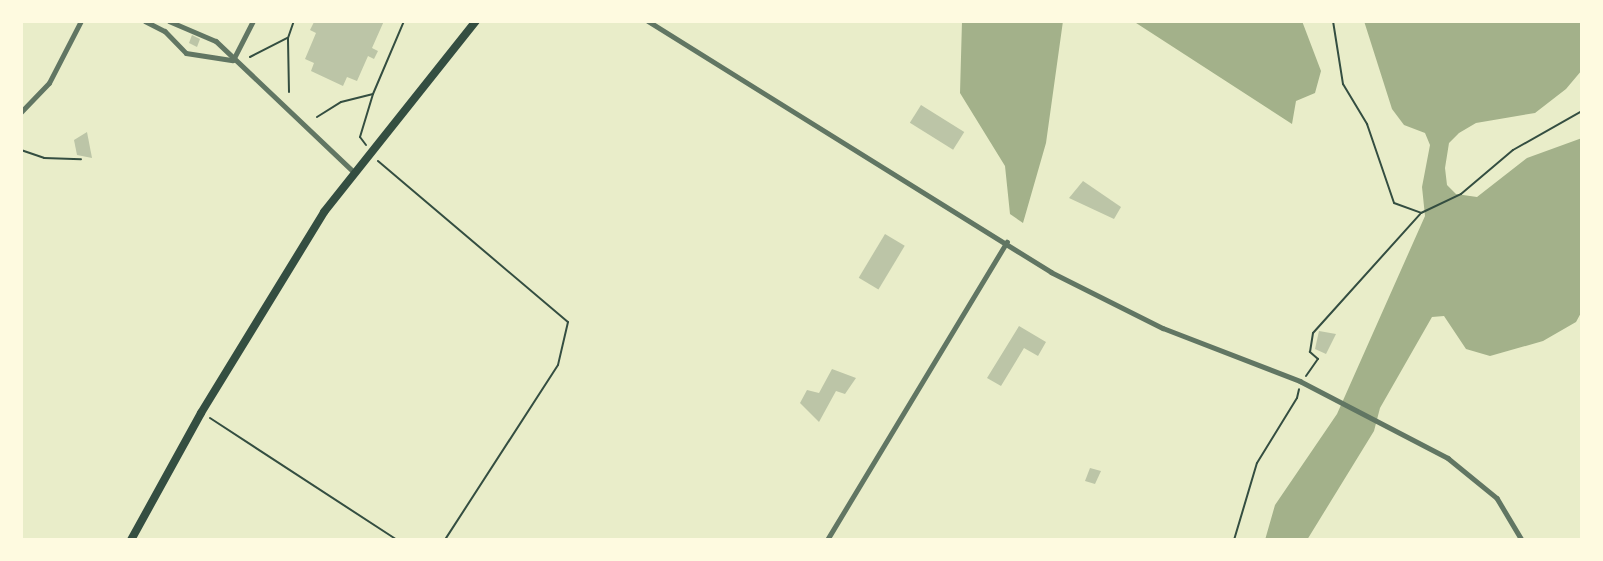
<!DOCTYPE html>
<html>
<head>
<meta charset="utf-8">
<style>
	body { margin:0 }
	#map { position:relative; width:1603px; height:561px; overflow:hidden; background:#e9edc9; font-family:"Source Sans 3",sans-serif }
	div>[style] { position:absolute }
	.water>* { inset:0; background:#a3b18a }
	.building>* { inset:0; background:#bcc5a7; transform-origin:0 0 }
	.path>* { height:2px; margin:-1px; padding:0 1px; transform-origin:1px; border-radius:1px; background:#344e41 }
	.minor>* { height:4.5px; margin:-2.25px; padding:0 2.25px; transform-origin:2.25px; border-radius:2.25px; background:#617663 }
	.primary>* { height:8px; margin:-4px; padding:0 4px; transform-origin:4px; border-radius:4px; background:#344e41 }
	span { translate:-50% -50%; white-space:nowrap; text-align:center; line-height:1.15; -webkit-text-stroke:6px #fefae0; paint-order:stroke }
	.frame { position:absolute; inset:0; border:23px solid #fefae0; pointer-events:none }
</style>
</head>
<body>
<div id="map">
	<div class="water">
		<div style="clip-path:polygon(962px 21px,1063px 21px,1046px 143px,1023px 223px,1010px 214px,1005px 166px,960px 93px)"></div>
		<div style="clip-path:polygon(1133px 21px,1302px 21px,1321px 71px,1315px 93px,1296px 101px,1292px 124px)"></div>
		<div style="clip-path:polygon(1364px 21px,1582px 21px,1582px 70px,1566px 89px,1535px 113px,1476px 123px,1459px 133px,1449px 143px,1445px 168px,1447px 185px,1456px 194px,1477px 197px,1527px 158px,1582px 138px,1582px 311px,1576px 322px,1543px 341px,1490px 356px,1466px 349px,1444px 316px,1432px 317px,1380px 408px,1374px 431px,1307px 540px,1265px 540px,1275px 505px,1337px 414px,1425px 216px,1422px 187px,1430px 145px,1425px 133px,1404px 125px,1392px 109px)"></div>
	</div>
	<div class="building">
		<div style="clip-path:polygon(321px 21px,384px 21px,372px 48px,378px 51px,374px 59px,368px 56px,357px 81px,347px 77px,343px 86px,311px 71px,314px 63px,305px 59px,316px 33px,310px 30px,314px 22px)"></div>
		<div style="clip-path:polygon(192px 35px,200px 39px,197px 47px,189px 43px)"></div>
		<div style="left:921px;top:105px;width:51px;height:21px;rotate:32deg"></div>
		<div style="clip-path:polygon(87px 132px,92px 158px,77px 155px,74px 140px)"></div>
		<div style="clip-path:polygon(1083px 181px,1121px 207px,1114px 219px,1069px 198px)"></div>
		<div style="left:885px;top:234px;width:23px;height:51px;rotate:31deg"></div>
		<div style="clip-path:polygon(1019px 326px,1046px 342px,1038px 356px,1024px 348px,1001px 386px,987px 378px)"></div>
		<div style="clip-path:polygon(1319px 331px,1336px 334px,1326px 354px,1315px 349px)"></div>
		<div style="clip-path:polygon(832px 369px,856px 378px,845px 394px,836px 391px,819px 422px,800px 403px,807px 390px,819px 393px)"></div>
		<div style="clip-path:polygon(1090px 468px,1101px 471px,1095px 484px,1085px 481px)"></div>
	</div>
	<div class="path">
		<div style="left:1333px;top:21px;width:64px;rotate:81deg"></div>
		<div style="left:1343px;top:84px;width:47px;rotate:59deg"></div>
		<div style="left:1367px;top:124px;width:83px;rotate:71.1deg"></div>
		<div style="left:1394px;top:203px;width:29px;rotate:20deg"></div>
		<div style="left:1421px;top:213px;width:44px;rotate:-25.4deg"></div>
		<div style="left:1461px;top:194px;width:68px;rotate:-40.2deg"></div>
		<div style="left:1513px;top:150px;width:79px;rotate:-29.5deg"></div>
		<div style="left:250px;top:57px;width:42px;rotate:-27.2deg"></div>
		<div style="left:289px;top:92px;width:54px;rotate:-91.1deg"></div>
		<div style="left:288px;top:38px;width:18px;rotate:-71deg"></div>
		<div style="left:317px;top:117px;width:28px;rotate:-32deg"></div>
		<div style="left:341px;top:102px;width:32px;rotate:-14deg"></div>
		<div style="left:366px;top:145px;width:10px;rotate:-127deg"></div>
		<div style="left:360px;top:137px;width:45px;rotate:-73.2deg"></div>
		<div style="left:373px;top:94px;width:79px;rotate:-67deg"></div>
		<div style="left:21px;top:150px;width:24px;rotate:19deg"></div>
		<div style="left:44px;top:158px;width:37px;rotate:2deg"></div>
		<div style="left:378px;top:161px;width:249px;rotate:40.3deg"></div>
		<div style="left:568px;top:322px;width:44px;rotate:103.1deg"></div>
		<div style="left:558px;top:365px;width:208px;rotate:122.9deg"></div>
		<div style="left:1306px;top:376px;width:21px;rotate:-55deg"></div>
		<div style="left:1318px;top:359px;width:11px;rotate:-139deg"></div>
		<div style="left:1310px;top:352px;width:19px;rotate:-81deg"></div>
		<div style="left:1313px;top:333px;width:160px;rotate:-48deg"></div>
		<div style="left:210px;top:418px;width:223px;rotate:33.1deg"></div>
		<div style="left:1234px;top:540px;width:80px;rotate:-73.4deg"></div>
		<div style="left:1257px;top:463px;width:76px;rotate:-58.4deg"></div>
		<div style="left:1297px;top:398px;width:9px;rotate:-77deg"></div>
	</div>
	<div class="minor">
		<div style="left:145px;top:21px;width:22px;rotate:27deg"></div>
		<div style="left:165px;top:31px;width:30px;rotate:46deg"></div>
		<div style="left:186px;top:53px;width:47px;rotate:8.7deg"></div>
		<div style="left:169px;top:21px;width:51px;rotate:23.1deg"></div>
		<div style="left:216px;top:41px;width:190px;rotate:43.5deg"></div>
		<div style="left:648px;top:21px;width:475px;rotate:31.9deg"></div>
		<div style="left:1051px;top:272px;width:125px;rotate:26.6deg"></div>
		<div style="left:1163px;top:328px;width:147px;rotate:21.1deg"></div>
		<div style="left:1300px;top:381px;width:167px;rotate:27.5deg"></div>
		<div style="left:1448px;top:458px;width:63px;rotate:39.2deg"></div>
		<div style="left:1497px;top:498px;width:49px;rotate:59.2deg"></div>
		<div style="left:233px;top:60px;width:44px;rotate:-62.9deg"></div>
		<div style="left:21px;top:112px;width:40px;rotate:-46deg"></div>
		<div style="left:49px;top:83px;width:70px;rotate:-62.7deg"></div>
		<div style="left:827px;top:540px;width:348px;rotate:-58.9deg"></div>
	</div>
	<div class="primary">
		<div style="left:131px;top:540px;width:145px;rotate:-61.1deg"></div>
		<div style="left:201px;top:413px;width:236px;rotate:-58.5deg"></div>
		<div style="left:324px;top:212px;width:244px;rotate:-51.5deg"></div>
	</div>
	<div class="frame"></div>
</div>
</body>
</html>
